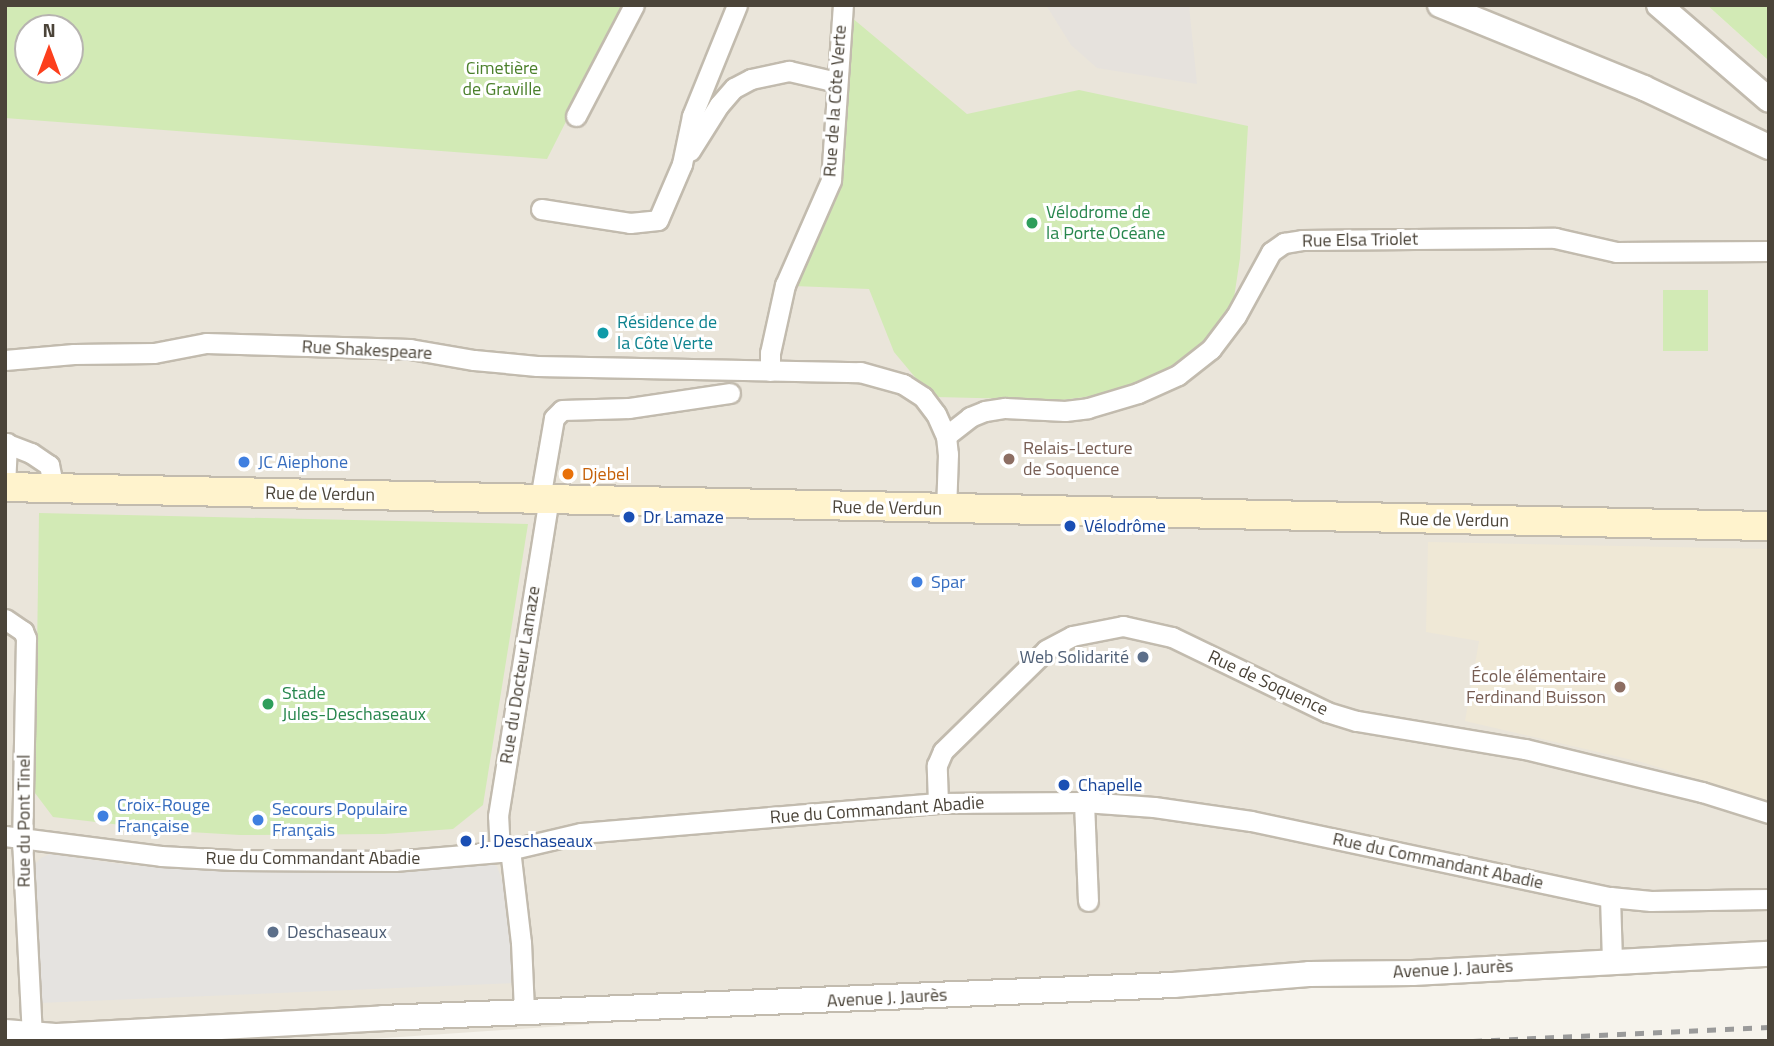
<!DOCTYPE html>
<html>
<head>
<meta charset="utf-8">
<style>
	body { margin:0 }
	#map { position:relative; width:1774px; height:1046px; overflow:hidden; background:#f6f3ec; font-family:"Titillium Web",sans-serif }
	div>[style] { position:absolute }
	.residential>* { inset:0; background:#eae5da }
	.industrial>* { inset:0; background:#e6e2dd }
	.education>* { inset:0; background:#efe8d6 }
	.green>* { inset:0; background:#d2eab5; transform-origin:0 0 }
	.parking>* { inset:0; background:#e5e3e0 }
	.roads { filter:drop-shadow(2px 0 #c2bbae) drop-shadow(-2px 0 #c2bbae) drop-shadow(0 2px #c2bbae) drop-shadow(0 -2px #c2bbae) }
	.minor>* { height:19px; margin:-9.5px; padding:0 9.5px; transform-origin:9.5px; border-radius:9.5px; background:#fff }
	.tertiary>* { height:24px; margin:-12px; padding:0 12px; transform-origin:12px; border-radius:12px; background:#fff }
	.secondary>* { height:28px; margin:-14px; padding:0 14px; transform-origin:14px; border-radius:14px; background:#fff3cd }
	.rail>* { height:5px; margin-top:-2.5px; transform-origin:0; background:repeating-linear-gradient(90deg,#9a9a9a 0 9px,transparent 0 18px) }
	.dots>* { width:19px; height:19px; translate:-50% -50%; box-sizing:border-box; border:4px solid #fff; border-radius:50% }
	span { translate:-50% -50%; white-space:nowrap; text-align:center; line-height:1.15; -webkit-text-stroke:6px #fff; paint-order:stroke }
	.park-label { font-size:18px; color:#4a7f2a }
	.street-label { font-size:18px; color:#4b4439 }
	.leisure-label { font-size:18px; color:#27864d }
	.left { translate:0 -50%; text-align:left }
	.culture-label { font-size:18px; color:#0d838f }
	.education-label { font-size:18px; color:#785e54 }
	.right { translate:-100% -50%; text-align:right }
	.shop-label { font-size:18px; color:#366cbe }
	.food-label { font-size:18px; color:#c56008 }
	.transit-label { font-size:18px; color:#164399 }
	.service-label { font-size:18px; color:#4e5e75 }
	.frame { position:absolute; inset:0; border:7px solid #4b4439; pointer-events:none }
	.north { position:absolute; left:14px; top:14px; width:70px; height:70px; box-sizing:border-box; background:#fff; border:2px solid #b7b4b0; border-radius:50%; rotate:0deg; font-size:19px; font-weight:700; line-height:28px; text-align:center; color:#4b4439 }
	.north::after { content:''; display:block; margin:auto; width:24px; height:32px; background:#fc3f1d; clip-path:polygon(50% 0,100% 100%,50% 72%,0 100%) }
</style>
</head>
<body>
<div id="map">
	<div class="residential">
		<div style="clip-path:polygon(evenodd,5px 5px,1707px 5px,1769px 61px,1769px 944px,341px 1041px,5px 1041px,5px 5px,28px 28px,70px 28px,70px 70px,28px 70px,28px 28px)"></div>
	</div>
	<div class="industrial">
		<div style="clip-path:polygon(1046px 5px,1189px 5px,1197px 84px,1097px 68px,1071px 45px)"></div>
	</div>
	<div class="education">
		<div style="clip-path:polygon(1428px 542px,1769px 549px,1769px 801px,1641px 762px,1465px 721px,1479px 641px,1426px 632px)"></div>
	</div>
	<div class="green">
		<div style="clip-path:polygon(evenodd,5px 5px,625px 5px,547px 159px,5px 118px,5px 5px,28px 28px,70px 28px,70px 70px,28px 70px,28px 28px)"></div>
		<div style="clip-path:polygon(1707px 5px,1769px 5px,1769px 61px)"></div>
		<div style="clip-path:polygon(851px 17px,967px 114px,1079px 90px,1248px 126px,1240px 258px,1234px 298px,1222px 324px,1199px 351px,1157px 378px,1100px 395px,1062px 400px,936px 397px,919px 382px,894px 352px,869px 289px,794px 286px,838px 188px)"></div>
		<div style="left:1663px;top:290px;width:45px;height:61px"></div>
		<div style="clip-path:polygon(39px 513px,528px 524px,483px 805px,453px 829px,384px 834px,240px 835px,173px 831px,53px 817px,35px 793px)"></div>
	</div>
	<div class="parking">
		<div style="clip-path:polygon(50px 854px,128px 865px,256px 872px,379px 871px,491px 864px,497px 866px,507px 895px,515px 983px,39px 1003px,32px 867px,41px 858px)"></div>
	</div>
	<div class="roads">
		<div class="minor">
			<div style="left:576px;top:116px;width:125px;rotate:-62.4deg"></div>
			<div style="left:690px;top:151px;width:54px;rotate:-57.8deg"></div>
			<div style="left:719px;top:105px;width:23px;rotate:-49deg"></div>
			<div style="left:734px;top:88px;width:19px;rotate:-28deg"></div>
			<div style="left:751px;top:79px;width:39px;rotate:-12deg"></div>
			<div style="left:789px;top:71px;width:49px;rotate:12.9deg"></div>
			<div style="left:541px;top:209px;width:90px;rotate:8.9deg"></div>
			<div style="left:630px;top:223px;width:28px;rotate:-6deg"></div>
			<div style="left:658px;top:220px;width:61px;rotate:-66.8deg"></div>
			<div style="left:682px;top:164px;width:49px;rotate:-78.2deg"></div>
			<div style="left:692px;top:116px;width:120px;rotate:-67.9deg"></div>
			<div style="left:5px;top:360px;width:69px;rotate:-5deg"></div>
			<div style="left:74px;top:354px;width:80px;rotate:-0.7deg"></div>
			<div style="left:154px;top:353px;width:53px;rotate:-10.9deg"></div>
			<div style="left:206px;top:343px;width:204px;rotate:1.7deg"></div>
			<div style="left:410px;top:349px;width:65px;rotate:9.8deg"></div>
			<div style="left:474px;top:360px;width:63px;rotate:5.4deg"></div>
			<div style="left:537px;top:366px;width:323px;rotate:1.1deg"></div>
			<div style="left:860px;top:372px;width:45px;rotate:15.6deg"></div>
			<div style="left:903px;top:384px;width:24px;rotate:33deg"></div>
			<div style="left:923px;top:397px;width:21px;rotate:53deg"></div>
			<div style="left:936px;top:414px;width:24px;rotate:66deg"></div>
			<div style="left:946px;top:436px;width:18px;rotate:84deg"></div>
			<div style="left:948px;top:454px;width:56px;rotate:92deg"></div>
			<div style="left:770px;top:371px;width:18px;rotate:-90deg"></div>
			<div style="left:770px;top:353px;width:70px;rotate:-77.6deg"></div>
			<div style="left:785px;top:285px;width:115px;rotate:-66.3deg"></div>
			<div style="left:831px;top:180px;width:175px;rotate:-86.1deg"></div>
			<div style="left:946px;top:436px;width:31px;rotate:-38deg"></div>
			<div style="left:970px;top:417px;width:16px;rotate:-22deg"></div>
			<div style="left:985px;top:411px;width:20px;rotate:-9deg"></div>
			<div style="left:1005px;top:408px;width:60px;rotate:2.9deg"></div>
			<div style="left:1065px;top:411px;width:23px;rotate:-7deg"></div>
			<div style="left:1088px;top:408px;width:52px;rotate:-16.7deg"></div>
			<div style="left:1138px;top:393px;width:44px;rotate:-24.2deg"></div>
			<div style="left:1178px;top:375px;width:42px;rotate:-38.2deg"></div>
			<div style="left:1211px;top:349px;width:41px;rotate:-52.9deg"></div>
			<div style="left:1236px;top:316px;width:73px;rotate:-61.3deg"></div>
			<div style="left:1271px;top:252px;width:16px;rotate:-35deg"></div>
			<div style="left:1284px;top:243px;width:18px;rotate:-9deg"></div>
			<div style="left:1302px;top:240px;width:253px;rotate:-0.5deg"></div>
			<div style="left:1555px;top:238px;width:63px;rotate:12.9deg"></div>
			<div style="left:1616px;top:252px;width:153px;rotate:-0.4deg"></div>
			<div style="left:5px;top:443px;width:28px;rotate:21deg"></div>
			<div style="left:31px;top:453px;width:22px;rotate:34deg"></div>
			<div style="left:49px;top:465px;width:25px;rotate:78deg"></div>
			<div style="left:5px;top:486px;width:43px;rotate:-87.3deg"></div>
			<div style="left:540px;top:499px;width:82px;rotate:-80.2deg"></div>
			<div style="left:554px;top:418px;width:11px;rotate:-45deg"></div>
			<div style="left:562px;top:410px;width:67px;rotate:-1.7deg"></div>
			<div style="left:629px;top:408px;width:102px;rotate:-8.4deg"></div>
			<div style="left:5px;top:619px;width:22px;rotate:34deg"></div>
			<div style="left:23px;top:631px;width:8px;rotate:67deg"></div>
			<div style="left:26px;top:638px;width:201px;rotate:91.1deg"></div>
			<div style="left:22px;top:839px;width:195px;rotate:87.1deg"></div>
			<div style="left:1084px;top:802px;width:99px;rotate:87.7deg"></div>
			<div style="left:938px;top:803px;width:38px;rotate:-92deg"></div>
			<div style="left:937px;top:765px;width:15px;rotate:-67deg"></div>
			<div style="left:943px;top:751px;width:144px;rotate:-44.4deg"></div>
			<div style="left:1046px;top:650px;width:30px;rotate:-28deg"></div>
			<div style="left:1072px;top:636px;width:52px;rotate:-11.1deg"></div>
			<div style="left:1123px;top:626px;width:50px;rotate:12.7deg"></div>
			<div style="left:1172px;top:637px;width:172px;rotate:25.8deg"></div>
			<div style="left:1327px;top:712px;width:31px;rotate:17deg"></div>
			<div style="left:1357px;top:721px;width:170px;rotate:9.5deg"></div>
			<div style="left:1525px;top:749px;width:182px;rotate:13.7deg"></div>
			<div style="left:1702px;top:792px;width:70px;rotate:17.4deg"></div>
			<div style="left:5px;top:836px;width:157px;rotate:7.3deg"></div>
			<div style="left:161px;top:856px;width:72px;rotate:3.2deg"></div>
			<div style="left:233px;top:860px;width:161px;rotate:0.4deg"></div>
			<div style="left:394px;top:861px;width:106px;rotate:-4.9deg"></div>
			<div style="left:500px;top:852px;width:83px;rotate:-13.2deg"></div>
			<div style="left:581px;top:833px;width:358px;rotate:-4.8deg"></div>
			<div style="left:938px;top:803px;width:146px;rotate:-0.4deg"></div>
			<div style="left:1084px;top:802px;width:70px;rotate:4.1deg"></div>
			<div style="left:1154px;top:807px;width:98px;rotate:8.2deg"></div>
			<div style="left:1251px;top:821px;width:367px;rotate:12deg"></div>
			<div style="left:1610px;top:897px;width:41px;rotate:5.6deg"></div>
			<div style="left:1651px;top:901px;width:118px;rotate:-1deg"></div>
			<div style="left:510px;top:849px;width:94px;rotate:83.3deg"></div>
			<div style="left:521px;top:942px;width:70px;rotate:87.5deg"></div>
			<div style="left:500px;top:852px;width:36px;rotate:-93deg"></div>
			<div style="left:498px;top:816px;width:321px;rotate:-80.9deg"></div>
			<div style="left:1610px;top:897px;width:64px;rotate:88.2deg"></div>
		</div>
		<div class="tertiary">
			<div style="left:1440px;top:5px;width:220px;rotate:22.1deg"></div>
			<div style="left:1644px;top:88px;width:138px;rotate:25.3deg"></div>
			<div style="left:1659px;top:5px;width:145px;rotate:40.8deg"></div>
			<div style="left:5px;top:1032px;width:50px;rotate:4.6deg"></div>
			<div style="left:55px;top:1036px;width:328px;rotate:-3.1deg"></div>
			<div style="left:383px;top:1018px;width:791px;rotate:-2.39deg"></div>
			<div style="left:1173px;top:985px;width:136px;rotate:-4.6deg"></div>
			<div style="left:1309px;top:974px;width:104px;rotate:-0.6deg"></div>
			<div style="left:1413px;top:973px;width:357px;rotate:-3.1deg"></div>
		</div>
		<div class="secondary">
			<div style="left:5px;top:487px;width:1764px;rotate:1.27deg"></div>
		</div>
	</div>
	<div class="rail">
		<div style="left:1473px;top:1041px;width:296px;rotate:-2.7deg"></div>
	</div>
	<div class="dots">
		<div style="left:1032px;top:223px;background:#2e9e5b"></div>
		<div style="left:603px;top:333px;background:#0f9aa8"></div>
		<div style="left:1009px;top:459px;background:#8d6e63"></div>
		<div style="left:244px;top:462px;background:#3f7fe0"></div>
		<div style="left:568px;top:474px;background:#e8710a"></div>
		<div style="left:629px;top:517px;background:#1a4fb4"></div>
		<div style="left:1070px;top:526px;background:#1a4fb4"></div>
		<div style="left:917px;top:582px;background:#3f7fe0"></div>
		<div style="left:1143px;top:657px;background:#5c6f8a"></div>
		<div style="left:1620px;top:687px;background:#8d6e63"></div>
		<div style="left:268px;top:704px;background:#2e9e5b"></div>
		<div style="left:1064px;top:785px;background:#1a4fb4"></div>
		<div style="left:103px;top:816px;background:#3f7fe0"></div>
		<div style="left:258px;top:820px;background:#3f7fe0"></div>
		<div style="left:466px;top:841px;background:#1a4fb4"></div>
		<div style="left:273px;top:932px;background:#5c6f8a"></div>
	</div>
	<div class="park-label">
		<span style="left:502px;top:79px">Cimetière<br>de Graville</span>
	</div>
	<div class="street-label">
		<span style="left:835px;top:101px;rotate:-86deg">Rue de la Côte Verte</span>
		<span style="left:1360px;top:240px;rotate:-1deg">Rue Elsa Triolet</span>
		<span style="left:367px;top:350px;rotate:3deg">Rue Shakespeare</span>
		<span style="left:320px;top:494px;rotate:1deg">Rue de Verdun</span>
		<span style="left:887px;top:508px;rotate:1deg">Rue de Verdun</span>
		<span style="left:1454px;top:520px;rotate:1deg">Rue de Verdun</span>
		<span style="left:520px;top:675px;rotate:-81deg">Rue du Docteur Lamaze</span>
		<span style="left:1268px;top:683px;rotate:25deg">Rue de Soquence</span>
		<span style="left:877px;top:810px;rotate:-4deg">Rue du Commandant Abadie</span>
		<span style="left:24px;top:821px;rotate:-90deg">Rue du Pont Tinel</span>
		<span style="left:313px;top:858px">Rue du Commandant Abadie</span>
		<span style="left:1438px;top:861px;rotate:12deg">Rue du Commandant Abadie</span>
		<span style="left:1453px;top:969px;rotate:-3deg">Avenue J. Jaurès</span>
		<span style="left:887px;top:998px;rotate:-3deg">Avenue J. Jaurès</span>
	</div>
	<div class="leisure-label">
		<span class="left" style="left:1046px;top:223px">Vélodrome de<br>la Porte Océane</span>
		<span class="left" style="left:282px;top:704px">Stade<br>Jules-Deschaseaux</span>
	</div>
	<div class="culture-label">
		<span class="left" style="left:617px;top:333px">Résidence de<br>la Côte Verte</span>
	</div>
	<div class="education-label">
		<span class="left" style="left:1023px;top:459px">Relais-Lecture<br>de Soquence</span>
		<span class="right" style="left:1606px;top:687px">École élémentaire<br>Ferdinand Buisson</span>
	</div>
	<div class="shop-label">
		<span class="left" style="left:258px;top:462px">JC Aiephone</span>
		<span class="left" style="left:931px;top:582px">Spar</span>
		<span class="left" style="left:117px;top:816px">Croix-Rouge<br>Française</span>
		<span class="left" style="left:272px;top:820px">Secours Populaire<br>Français</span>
	</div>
	<div class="food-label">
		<span class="left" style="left:582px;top:474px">Djebel</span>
	</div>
	<div class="transit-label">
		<span class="left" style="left:643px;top:517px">Dr Lamaze</span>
		<span class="left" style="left:1084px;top:526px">Vélodrôme</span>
		<span class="left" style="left:1078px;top:785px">Chapelle</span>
		<span class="left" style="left:480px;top:841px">J. Deschaseaux</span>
	</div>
	<div class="service-label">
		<span class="right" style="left:1129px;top:657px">Web Solidarité</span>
		<span class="left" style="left:287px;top:932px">Deschaseaux</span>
	</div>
	<div class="frame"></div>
	<div class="north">N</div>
</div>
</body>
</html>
